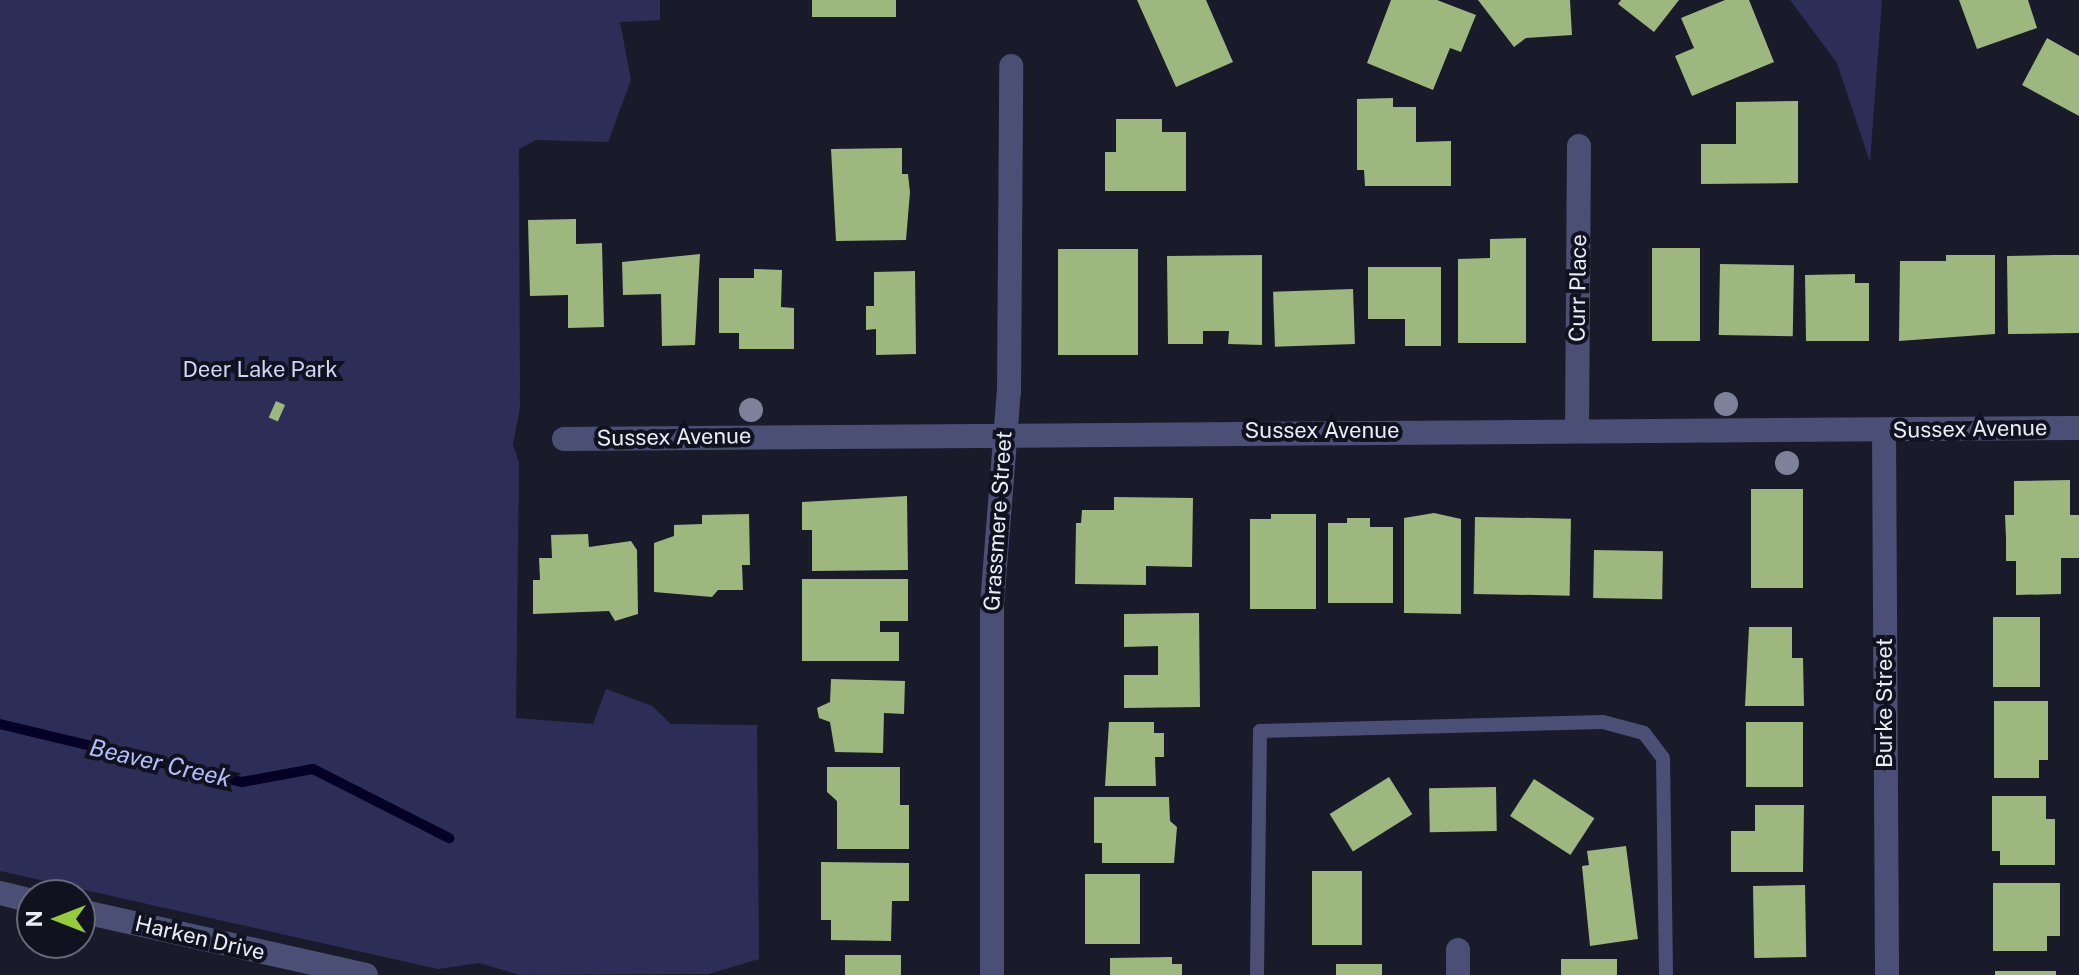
<!DOCTYPE html>
<html>
<head>
<meta charset="utf-8">
<style>
	body { margin:0 }
	#map { position:relative; width:2079px; height:975px; overflow:hidden; background:#191b2a; font-family:"Public Sans",sans-serif }
	div>[style] { position:absolute }
	.green>* { inset:0; background:#2c2e57 }
	.stream>* { height:10px; margin:-5px; padding:0 5px; transform-origin:5px; border-radius:5px; background:#050026 }
	.building>* { inset:0; background:#9db77e; transform-origin:0 0 }
	.service>* { height:14px; margin:-7px; padding:0 7px; transform-origin:7px; border-radius:7px; background:#4b4f76 }
	.minor>* { height:24px; margin:-12px; padding:0 12px; transform-origin:12px; border-radius:12px; background:#4b4f76 }
	.trees>* { width:24px; height:24px; margin:-12px; border-radius:50%; background:#7e819a }
	span { translate:-50% -50%; white-space:nowrap; text-align:center; line-height:1.15; -webkit-text-stroke:8px #101220; paint-order:stroke }
	.street-label { font-size:22px; color:#eaecf6 }
	.park-label { font-size:22px; color:#d0d5f6 }
	.water-label { font-size:24px; color:#b5bdfd; font-style:italic }
	.north { position:absolute; left:16px; top:879px; width:80px; height:80px; box-sizing:border-box; background:#101220; border:2px solid #676976; border-radius:50%; rotate:270deg; font-size:22px; font-weight:700; line-height:32px; text-align:center; color:#eaecf6 }
	.north::after { content:''; display:block; margin:auto; width:28px; height:36px; background:#96cc39; clip-path:polygon(50% 0,100% 100%,50% 72%,0 100%) }
</style>
</head>
<body>
<div id="map">
	<div class="green">
		<div style="clip-path:polygon(0 0,660px 0,660px 20px,620px 22px,631px 80px,608px 142px,536px 140px,519px 149px,520px 408px,513px 444px,519px 463px,516px 718px,593px 724px,606px 689px,652px 706px,671px 724px,757px 725px,759px 959px,709px 974px,520px 975px,479px 963px,438px 969px,0 871px)"></div>
		<div style="clip-path:polygon(1790px 0,1882px 0,1870px 162px,1837px 63px)"></div>
	</div>
	<div class="stream">
		<div style="left:0;top:724px;width:249px;rotate:13.5deg"></div>
		<div style="left:242px;top:782px;width:72px;rotate:-10.4deg"></div>
		<div style="left:313px;top:769px;width:153px;rotate:26.9deg"></div>
	</div>
	<div class="building">
		<div style="left:812px;top:0;width:84px;height:17px"></div>
		<div style="clip-path:polygon(1137px 0,1206px 0,1233px 62px,1176px 87px)"></div>
		<div style="clip-path:polygon(1391px 0,1437px 0,1476px 15px,1461px 52px,1450px 48px,1433px 90px,1367px 63px)"></div>
		<div style="clip-path:polygon(1478px 0,1570px 0,1572px 35px,1526px 38px,1514px 47px)"></div>
		<div style="clip-path:polygon(1621px 0,1679px 0,1654px 32px,1618px 4px)"></div>
		<div style="clip-path:polygon(1725px 0,1749px 0,1774px 62px,1692px 96px,1675px 56px,1694px 48px,1681px 18px)"></div>
		<div style="clip-path:polygon(1959px 0,2028px 0,2037px 28px,1977px 49px)"></div>
		<div style="clip-path:polygon(2047px 38px,2079px 56px,2079px 116px,2022px 85px)"></div>
		<div style="clip-path:polygon(1393px 98px,1393px 107px,1416px 107px,1416px 142px,1451px 141px,1451px 186px,1365px 186px,1364px 170px,1357px 170px,1357px 99px)"></div>
		<div style="clip-path:polygon(1798px 101px,1798px 183px,1701px 184px,1701px 144px,1736px 144px,1736px 102px)"></div>
		<div style="clip-path:polygon(1116px 119px,1162px 119px,1162px 132px,1186px 132px,1186px 191px,1105px 191px,1105px 152px,1116px 152px)"></div>
		<div style="clip-path:polygon(902px 148px,902px 174px,908px 174px,910px 192px,906px 240px,836px 241px,831px 149px)"></div>
		<div style="clip-path:polygon(576px 219px,576px 244px,602px 243px,604px 327px,568px 328px,568px 295px,530px 296px,528px 220px)"></div>
		<div style="clip-path:polygon(1526px 238px,1526px 343px,1458px 343px,1458px 259px,1490px 258px,1490px 239px)"></div>
		<div style="left:1652px;top:248px;width:48px;height:93px"></div>
		<div style="left:1138px;top:249px;width:106px;height:80px;rotate:90deg"></div>
		<div style="clip-path:polygon(700px 254px,695px 345px,662px 346px,661px 294px,623px 295px,622px 262px)"></div>
		<div style="clip-path:polygon(1262px 255px,1262px 345px,1228px 344px,1229px 331px,1203px 331px,1203px 344px,1168px 344px,1167px 256px)"></div>
		<div style="clip-path:polygon(1946px 255px,1995px 255px,1995px 334px,1899px 341px,1900px 261px,1946px 261px)"></div>
		<div style="clip-path:polygon(2054px 255px,2079px 255px,2079px 333px,2008px 334px,2007px 256px)"></div>
		<div style="left:1720px;top:264px;width:74px;height:71px;rotate:1deg"></div>
		<div style="clip-path:polygon(1368px 267px,1441px 267px,1441px 346px,1405px 346px,1405px 319px,1368px 319px)"></div>
		<div style="clip-path:polygon(754px 269px,782px 270px,781px 307px,794px 308px,794px 349px,739px 349px,739px 333px,719px 333px,719px 278px,754px 278px)"></div>
		<div style="clip-path:polygon(915px 271px,916px 354px,876px 355px,876px 329px,866px 330px,866px 306px,874px 306px,874px 272px)"></div>
		<div style="clip-path:polygon(1855px 274px,1855px 283px,1869px 283px,1869px 341px,1806px 341px,1805px 275px)"></div>
		<div style="left:1353px;top:289px;width:55px;height:80px;rotate:88deg"></div>
		<div style="left:276px;top:401px;width:10px;height:18px;rotate:24deg"></div>
		<div style="clip-path:polygon(2070px 480px,2070px 515px,2079px 515px,2079px 558px,2061px 558px,2061px 594px,2016px 595px,2016px 561px,2006px 561px,2006px 538px,2005px 515px,2014px 515px,2014px 481px)"></div>
		<div style="left:1751px;top:489px;width:52px;height:99px"></div>
		<div style="clip-path:polygon(907px 496px,908px 570px,812px 571px,812px 530px,802px 530px,802px 502px)"></div>
		<div style="clip-path:polygon(1114px 497px,1193px 498px,1192px 567px,1146px 566px,1146px 585px,1075px 584px,1076px 523px,1081px 523px,1082px 510px,1114px 510px)"></div>
		<div style="clip-path:polygon(1434px 513px,1461px 519px,1461px 614px,1404px 613px,1404px 518px)"></div>
		<div style="clip-path:polygon(749px 514px,750px 565px,742px 565px,743px 590px,718px 590px,712px 597px,654px 592px,654px 543px,674px 536px,674px 525px,702px 524px,702px 515px)"></div>
		<div style="clip-path:polygon(1271px 514px,1316px 514px,1316px 609px,1250px 609px,1250px 519px,1271px 519px)"></div>
		<div style="left:1475px;top:517px;width:96px;height:77px;rotate:1deg"></div>
		<div style="clip-path:polygon(1347px 518px,1370px 518px,1370px 527px,1393px 527px,1393px 603px,1328px 603px,1328px 523px,1347px 523px)"></div>
		<div style="clip-path:polygon(588px 534px,589px 547px,631px 541px,637px 550px,638px 614px,615px 621px,609px 611px,533px 614px,533px 580px,540px 580px,539px 558px,552px 558px,551px 535px)"></div>
		<div style="left:1594px;top:550px;width:69px;height:48px;rotate:1deg"></div>
		<div style="clip-path:polygon(802px 579px,908px 579px,908px 621px,880px 621px,880px 632px,899px 632px,899px 661px,802px 661px)"></div>
		<div style="clip-path:polygon(1199px 613px,1200px 707px,1124px 708px,1124px 675px,1158px 675px,1158px 646px,1124px 647px,1124px 614px)"></div>
		<div style="left:1993px;top:617px;width:47px;height:70px"></div>
		<div style="clip-path:polygon(1749px 627px,1792px 627px,1792px 658px,1803px 658px,1804px 706px,1745px 706px)"></div>
		<div style="clip-path:polygon(831px 679px,905px 681px,904px 714px,884px 713px,883px 753px,835px 752px,830px 722px,819px 718px,817px 708px,830px 702px)"></div>
		<div style="clip-path:polygon(1994px 701px,2048px 701px,2048px 760px,2039px 760px,2039px 778px,1994px 778px)"></div>
		<div style="clip-path:polygon(1109px 722px,1154px 722px,1154px 733px,1164px 733px,1164px 757px,1155px 757px,1156px 786px,1105px 786px)"></div>
		<div style="left:1746px;top:722px;width:57px;height:65px"></div>
		<div style="clip-path:polygon(827px 767px,900px 767px,900px 805px,909px 805px,909px 849px,837px 849px,837px 801px,827px 792px)"></div>
		<div style="left:1389px;top:777px;width:44px;height:70px;rotate:58deg"></div>
		<div style="left:1534px;top:779px;width:72px;height:44px;rotate:33deg"></div>
		<div style="left:1496px;top:787px;width:44px;height:67px;rotate:89deg"></div>
		<div style="clip-path:polygon(1992px 796px,2046px 796px,2046px 819px,2055px 819px,2055px 865px,2000px 865px,2000px 851px,1992px 851px)"></div>
		<div style="clip-path:polygon(1094px 797px,1169px 797px,1170px 821px,1177px 827px,1174px 863px,1102px 863px,1102px 843px,1094px 843px)"></div>
		<div style="clip-path:polygon(1755px 805px,1804px 805px,1803px 872px,1731px 872px,1731px 831px,1755px 831px)"></div>
		<div style="clip-path:polygon(1626px 846px,1638px 939px,1590px 946px,1582px 866px,1589px 865px,1587px 851px)"></div>
		<div style="clip-path:polygon(821px 862px,909px 863px,909px 901px,892px 901px,891px 941px,831px 940px,831px 920px,821px 920px)"></div>
		<div style="left:1312px;top:871px;width:50px;height:74px"></div>
		<div style="left:1085px;top:874px;width:55px;height:70px"></div>
		<div style="clip-path:polygon(1993px 883px,2060px 883px,2060px 936px,2047px 936px,2047px 951px,1993px 951px)"></div>
		<div style="left:1805px;top:885px;width:72px;height:52px;rotate:89deg"></div>
		<div style="left:845px;top:955px;width:56px;height:20px"></div>
		<div style="clip-path:polygon(1172px 957px,1172px 964px,1182px 964px,1182px 975px,1110px 975px,1110px 958px)"></div>
		<div style="left:1617px;top:959px;width:16px;height:56px;rotate:90deg"></div>
		<div style="left:1382px;top:964px;width:11px;height:46px;rotate:90deg"></div>
		<div style="left:1995px;top:971px;width:61px;height:4px"></div>
	</div>
	<div class="service">
		<div style="left:1257px;top:975px;width:244px;rotate:-89.3deg"></div>
		<div style="left:1260px;top:731px;width:343px;rotate:-1.5deg"></div>
		<div style="left:1603px;top:722px;width:42px;rotate:15deg"></div>
		<div style="left:1644px;top:733px;width:31px;rotate:53deg"></div>
		<div style="left:1663px;top:758px;width:217px;rotate:89.2deg"></div>
	</div>
	<div class="minor">
		<div style="left:1577px;top:430px;width:284px;rotate:-89.6deg"></div>
		<div style="left:1884px;top:430px;width:545px;rotate:89.68deg"></div>
		<div style="left:564px;top:439px;width:1515px;rotate:-0.42deg"></div>
		<div style="left:0;top:893px;width:33px;rotate:14deg"></div>
		<div style="left:80px;top:911px;width:293px;rotate:12.6deg"></div>
		<div style="left:1458px;top:950px;width:25px;rotate:90deg"></div>
		<div style="left:992px;top:975px;width:370px;rotate:-90deg"></div>
		<div style="left:992px;top:605px;width:215px;rotate:-85.5deg"></div>
		<div style="left:1009px;top:391px;width:325px;rotate:-89.6deg"></div>
	</div>
	<div class="trees">
		<div style="left:1726px;top:404px"></div>
		<div style="left:751px;top:410px"></div>
		<div style="left:1787px;top:463px"></div>
	</div>
	<div class="street-label">
		<span style="left:1578px;top:288px;rotate:-89deg">Curr Place</span>
		<span style="left:1970px;top:429px;rotate:-1deg">Sussex Avenue</span>
		<span style="left:1322px;top:431px">Sussex Avenue</span>
		<span style="left:674px;top:437px;rotate:-1deg">Sussex Avenue</span>
		<span style="left:998px;top:521px;rotate:-86deg">Grassmere Street</span>
		<span style="left:1885px;top:703px;rotate:-90deg">Burke Street</span>
		<span style="left:200px;top:938px;rotate:13deg">Harken Drive</span>
	</div>
	<div class="park-label">
		<span style="left:260px;top:370px">Deer Lake Park</span>
	</div>
	<div class="water-label">
		<span style="left:160px;top:763px;rotate:13deg">Beaver Creek</span>
	</div>
	<div class="north">N</div>
</div>
</body>
</html>
